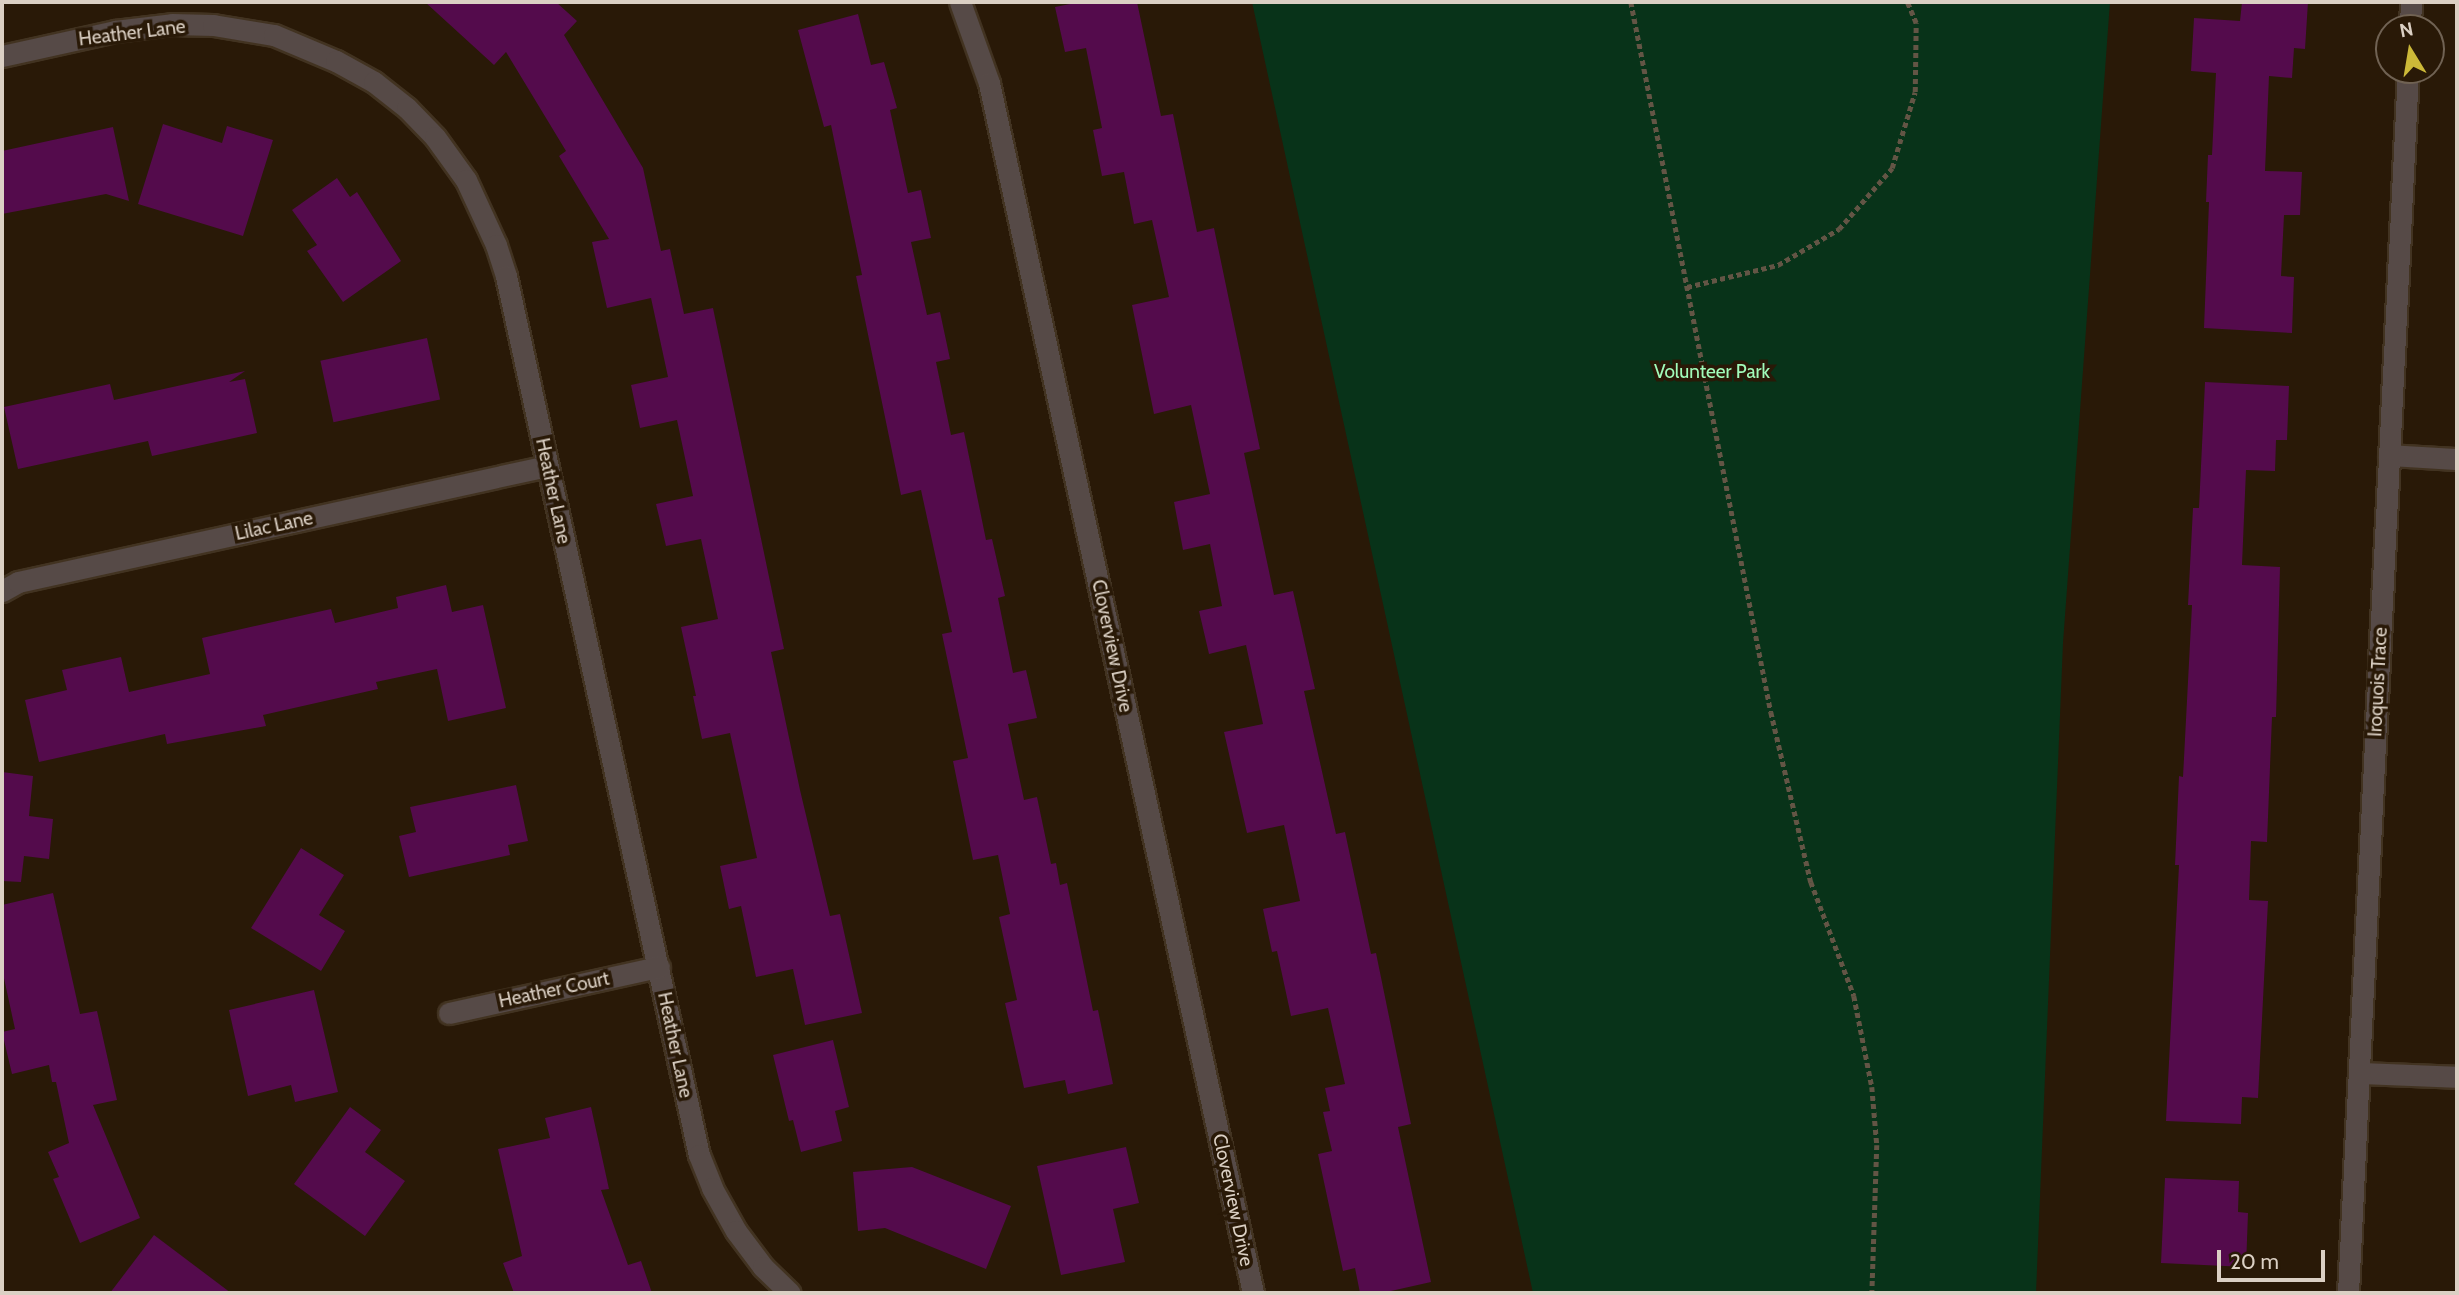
<!DOCTYPE html>
<html>
<head>
<meta charset="utf-8">
<style>
	body { margin:0 }
	#map { position:relative; width:2459px; height:1295px; overflow:hidden; background:#291907; font-family:Cabin,sans-serif }
	div>[style] { position:absolute }
	.green>* { inset:0; background:#083319 }
	.building>* { inset:0; background:#540b4c; transform-origin:0 0 }
	.path>* { height:4.5px; margin-top:-2.25px; transform-origin:0; background:repeating-linear-gradient(90deg,#635545 0 5px,transparent 0 8.5px) }
	.roads { filter:drop-shadow(2px 0 #423321) drop-shadow(-2px 0 #423321) drop-shadow(0 2px #423321) drop-shadow(0 -2px #423321) }
	.street>* { height:21px; margin:-10.5px; padding:0 10.5px; transform-origin:10.5px; border-radius:10.5px; background:#564a47 }
	span { translate:-50% -50%; white-space:nowrap; text-align:center; line-height:1.15; -webkit-text-stroke:7px #291907; paint-order:stroke }
	.street-label { font-size:19px; color:#dbd0c4 }
	.park-label { font-size:19px; color:#a1fcba }
	.frame { position:absolute; inset:0; border:4px solid #dbd0c4; pointer-events:none }
	.north { position:absolute; left:2375px; top:14px; width:70px; height:70px; box-sizing:border-box; background:#291907; border:2px solid #706253; border-radius:50%; rotate:349deg; font-size:19px; font-weight:700; line-height:28px; text-align:center; color:#dbd0c4 }
	.north::after { content:''; display:block; margin:auto; width:24px; height:32px; background:#ccb938; clip-path:polygon(50% 0,100% 100%,50% 72%,0 100%) }
	.scale { position:absolute; left:2217px; top:1250px; width:108px; height:32px; box-sizing:border-box; border:4px solid #dbd0c4; border-top:0; padding-left:9px; font-size:21px; line-height:24px; white-space:nowrap; color:#dbd0c4; -webkit-text-stroke:5px #291907; paint-order:stroke }
</style>
</head>
<body>
<div id="map">
	<div class="green">
		<div style="clip-path:polygon(1252px 2px,2110px 2px,2063px 643px,2036px 1293px,1533px 1293px)"></div>
	</div>
	<div class="building">
		<div style="clip-path:polygon(425px 2px,556px 2px,577px 21px,564px 35px,643px 168px,661px 251px,670px 249px,684px 314px,713px 308px,784px 649px,771px 652px,800px 790px,830px 916px,840px 914px,862px 1013px,805px 1025px,793px 969px,756px 977px,741px 906px,729px 909px,720px 866px,757px 858px,730px 733px,702px 739px,693px 696px,696px 696px,681px 627px,718px 619px,701px 539px,666px 546px,656px 504px,693px 496px,677px 420px,640px 428px,631px 385px,668px 377px,651px 298px,607px 308px,592px 242px,609px 239px,559px 156px,566px 151px,506px 52px,494px 65px)"></div>
		<div style="clip-path:polygon(1080px 2px,1137px 2px,1161px 116px,1173px 114px,1197px 232px,1214px 228px,1260px 449px,1244px 453px,1274px 595px,1293px 591px,1315px 689px,1304px 691px,1336px 834px,1345px 832px,1371px 954px,1376px 953px,1411px 1124px,1398px 1127px,1431px 1282px,1382px 1293px,1360px 1293px,1355px 1268px,1343px 1271px,1318px 1154px,1332px 1151px,1323px 1112px,1330px 1111px,1325px 1088px,1345px 1084px,1328px 1008px,1291px 1016px,1277px 951px,1272px 952px,1263px 909px,1300px 901px,1284px 825px,1247px 833px,1224px 732px,1263px 724px,1246px 645px,1209px 654px,1199px 611px,1222px 606px,1210px 544px,1183px 550px,1174px 502px,1210px 494px,1191px 405px,1154px 414px,1132px 305px,1169px 297px,1152px 220px,1134px 224px,1124px 172px,1102px 176px,1093px 130px,1102px 128px,1086px 48px,1065px 52px,1055px 7px)"></div>
		<div style="clip-path:polygon(2242px 2px,2308px 2px,2305px 49px,2294px 48px,2292px 78px,2269px 76px,2265px 171px,2302px 172px,2300px 215px,2284px 215px,2281px 276px,2294px 277px,2292px 333px,2204px 328px,2209px 202px,2206px 202px,2208px 155px,2212px 155px,2216px 73px,2191px 71px,2194px 18px,2240px 21px)"></div>
		<div style="clip-path:polygon(858px 14px,871px 65px,884px 62px,897px 108px,890px 110px,908px 193px,921px 190px,931px 238px,911px 242px,927px 315px,940px 312px,950px 359px,936px 362px,951px 435px,964px 432px,986px 540px,992px 539px,1005px 596px,998px 598px,1013px 673px,1026px 670px,1037px 718px,1008px 724px,1024px 800px,1037px 797px,1051px 864px,1056px 863px,1060px 885px,1067px 883px,1093px 1011px,1098px 1010px,1113px 1084px,1068px 1094px,1065px 1080px,1024px 1088px,1005px 1003px,1017px 1000px,999px 917px,1010px 914px,998px 855px,973px 860px,953px 761px,968px 758px,942px 634px,952px 632px,921px 490px,901px 495px,856px 276px,862px 275px,831px 125px,824px 127px,798px 30px)"></div>
		<div style="clip-path:polygon(163px 124px,222px 143px,227px 126px,273px 140px,243px 236px,138px 204px)"></div>
		<div style="clip-path:polygon(113px 127px,129px 201px,106px 194px,2px 214px,2px 151px)"></div>
		<div style="clip-path:polygon(337px 178px,350px 197px,357px 192px,401px 261px,343px 302px,307px 251px,317px 245px,292px 210px)"></div>
		<div style="left:427px;top:338px;width:63px;height:109px;rotate:78deg"></div>
		<div style="clip-path:polygon(245px 371px,229px 382px,245px 379px,257px 433px,152px 456px,148px 441px,18px 469px,4px 407px,110px 384px,114px 400px)"></div>
		<div style="clip-path:polygon(2205px 382px,2289px 386px,2287px 440px,2276px 440px,2275px 471px,2246px 470px,2242px 565px,2280px 567px,2276px 717px,2272px 717px,2267px 842px,2251px 841px,2249px 900px,2268px 901px,2258px 1098px,2242px 1097px,2241px 1124px,2166px 1121px,2179px 865px,2175px 865px,2179px 776px,2183px 777px,2192px 605px,2188px 605px,2193px 508px,2199px 508px)"></div>
		<div style="clip-path:polygon(446px 585px,452px 612px,483px 605px,506px 708px,448px 721px,437px 669px,376px 682px,378px 689px,263px 715px,266px 726px,167px 744px,165px 734px,39px 762px,25px 700px,67px 690px,62px 670px,121px 657px,129px 692px,210px 674px,202px 638px,331px 609px,335px 623px,398px 608px,396px 597px)"></div>
		<div style="clip-path:polygon(2px 772px,33px 776px,29px 816px,53px 819px,49px 859px,24px 856px,21px 882px,2px 881px)"></div>
		<div style="clip-path:polygon(516px 785px,528px 841px,508px 845px,510px 855px,409px 877px,399px 836px,416px 832px,410px 807px)"></div>
		<div style="clip-path:polygon(301px 848px,344px 875px,319px 915px,345px 931px,321px 971px,251px 928px)"></div>
		<div style="clip-path:polygon(53px 893px,80px 1014px,97px 1011px,117px 1100px,93px 1105px,140px 1218px,80px 1243px,53px 1179px,59px 1177px,48px 1152px,69px 1143px,56px 1082px,52px 1082px,49px 1065px,12px 1074px,2px 1032px,15px 1029px,2px 969px,2px 905px)"></div>
		<div style="clip-path:polygon(314px 990px,338px 1092px,295px 1102px,291px 1085px,248px 1096px,229px 1010px)"></div>
		<div style="clip-path:polygon(833px 1040px,849px 1107px,835px 1111px,842px 1141px,801px 1152px,793px 1120px,789px 1121px,773px 1055px)"></div>
		<div style="clip-path:polygon(350px 1107px,381px 1130px,365px 1152px,405px 1181px,365px 1236px,294px 1184px)"></div>
		<div style="clip-path:polygon(591px 1107px,609px 1189px,601px 1190px,628px 1265px,641px 1261px,652px 1293px,514px 1293px,503px 1263px,522px 1256px,498px 1149px,550px 1138px,545px 1118px)"></div>
		<div style="clip-path:polygon(1126px 1147px,1139px 1203px,1113px 1209px,1125px 1262px,1061px 1275px,1037px 1166px)"></div>
		<div style="clip-path:polygon(912px 1167px,1011px 1206px,986px 1269px,885px 1228px,858px 1231px,853px 1172px)"></div>
		<div style="clip-path:polygon(2165px 1178px,2239px 1181px,2238px 1212px,2248px 1213px,2246px 1267px,2161px 1263px)"></div>
		<div style="clip-path:polygon(154px 1235px,231px 1293px,110px 1293px)"></div>
	</div>
	<div class="path">
		<div style="left:1631px;top:2px;width:724px;rotate:78.85deg"></div>
		<div style="left:1771px;top:712px;width:175px;rotate:76.8deg"></div>
		<div style="left:1811px;top:882px;width:122px;rotate:69.3deg"></div>
		<div style="left:1854px;top:996px;width:93px;rotate:78.8deg"></div>
		<div style="left:1872px;top:1087px;width:58px;rotate:85.1deg"></div>
		<div style="left:1877px;top:1145px;width:148px;rotate:91.9deg"></div>
		<div style="left:1687px;top:287px;width:94px;rotate:-13.6deg"></div>
		<div style="left:1778px;top:265px;width:71px;rotate:-30.5deg"></div>
		<div style="left:1839px;top:229px;width:81px;rotate:-49deg"></div>
		<div style="left:1892px;top:168px;width:79px;rotate:-73.2deg"></div>
		<div style="left:1915px;top:92px;width:69px;rotate:-89.2deg"></div>
		<div style="left:1916px;top:23px;width:23px;rotate:-113deg"></div>
	</div>
	<div class="roads">
		<div class="street">
			<div style="left:960px;top:2px;width:86px;rotate:70.3deg"></div>
			<div style="left:989px;top:83px;width:1238px;rotate:77.69deg"></div>
			<div style="left:2410px;top:28px;width:26px;rotate:-88deg"></div>
			<div style="left:2px;top:56px;width:116px;rotate:-12.5deg"></div>
			<div style="left:115px;top:31px;width:57px;rotate:-7deg"></div>
			<div style="left:172px;top:24px;width:41px;rotate:1.4deg"></div>
			<div style="left:213px;top:25px;width:62px;rotate:9.3deg"></div>
			<div style="left:274px;top:35px;width:67px;rotate:22.8deg"></div>
			<div style="left:336px;top:61px;width:43px;rotate:28.9deg"></div>
			<div style="left:374px;top:82px;width:42px;rotate:38.2deg"></div>
			<div style="left:407px;top:108px;width:40px;rotate:46deg"></div>
			<div style="left:435px;top:137px;width:53px;rotate:54.2deg"></div>
			<div style="left:466px;top:180px;width:72px;rotate:65.2deg"></div>
			<div style="left:496px;top:245px;width:33px;rotate:72deg"></div>
			<div style="left:506px;top:276px;width:900px;rotate:77.62deg"></div>
			<div style="left:699px;top:1155px;width:35px;rotate:68deg"></div>
			<div style="left:712px;top:1188px;width:49px;rotate:60.8deg"></div>
			<div style="left:736px;top:1231px;width:45px;rotate:53.1deg"></div>
			<div style="left:763px;top:1267px;width:37px;rotate:44deg"></div>
			<div style="left:2389px;top:455px;width:68px;rotate:3.4deg"></div>
			<div style="left:2px;top:591px;width:18px;rotate:-29deg"></div>
			<div style="left:18px;top:582px;width:542px;rotate:-12.37deg"></div>
			<div style="left:449px;top:1013px;width:215px;rotate:-12.4deg"></div>
			<div style="left:2359px;top:1073px;width:98px;rotate:2.3deg"></div>
			<div style="left:2348px;top:1293px;width:1224px;rotate:-87.19deg"></div>
		</div>
	</div>
	<div class="street-label">
		<span style="left:132px;top:33px;rotate:-7deg">Heather Lane</span>
		<span style="left:553px;top:491px;rotate:78deg">Heather Lane</span>
		<span style="left:274px;top:526px;rotate:-12deg">Lilac Lane</span>
		<span style="left:1112px;top:646px;rotate:78deg">Cloverview Drive</span>
		<span style="left:2378px;top:682px;rotate:-87deg">Iroquois Trace</span>
		<span style="left:554px;top:990px;rotate:-12deg">Heather Court</span>
		<span style="left:675px;top:1045px;rotate:78deg">Heather Lane</span>
		<span style="left:1233px;top:1200px;rotate:78deg">Cloverview Drive</span>
	</div>
	<div class="park-label">
		<span style="left:1712px;top:372px">Volunteer Park</span>
	</div>
	<div class="frame"></div>
	<div class="north">N</div>
	<div class="scale">20 m</div>
</div>
</body>
</html>
